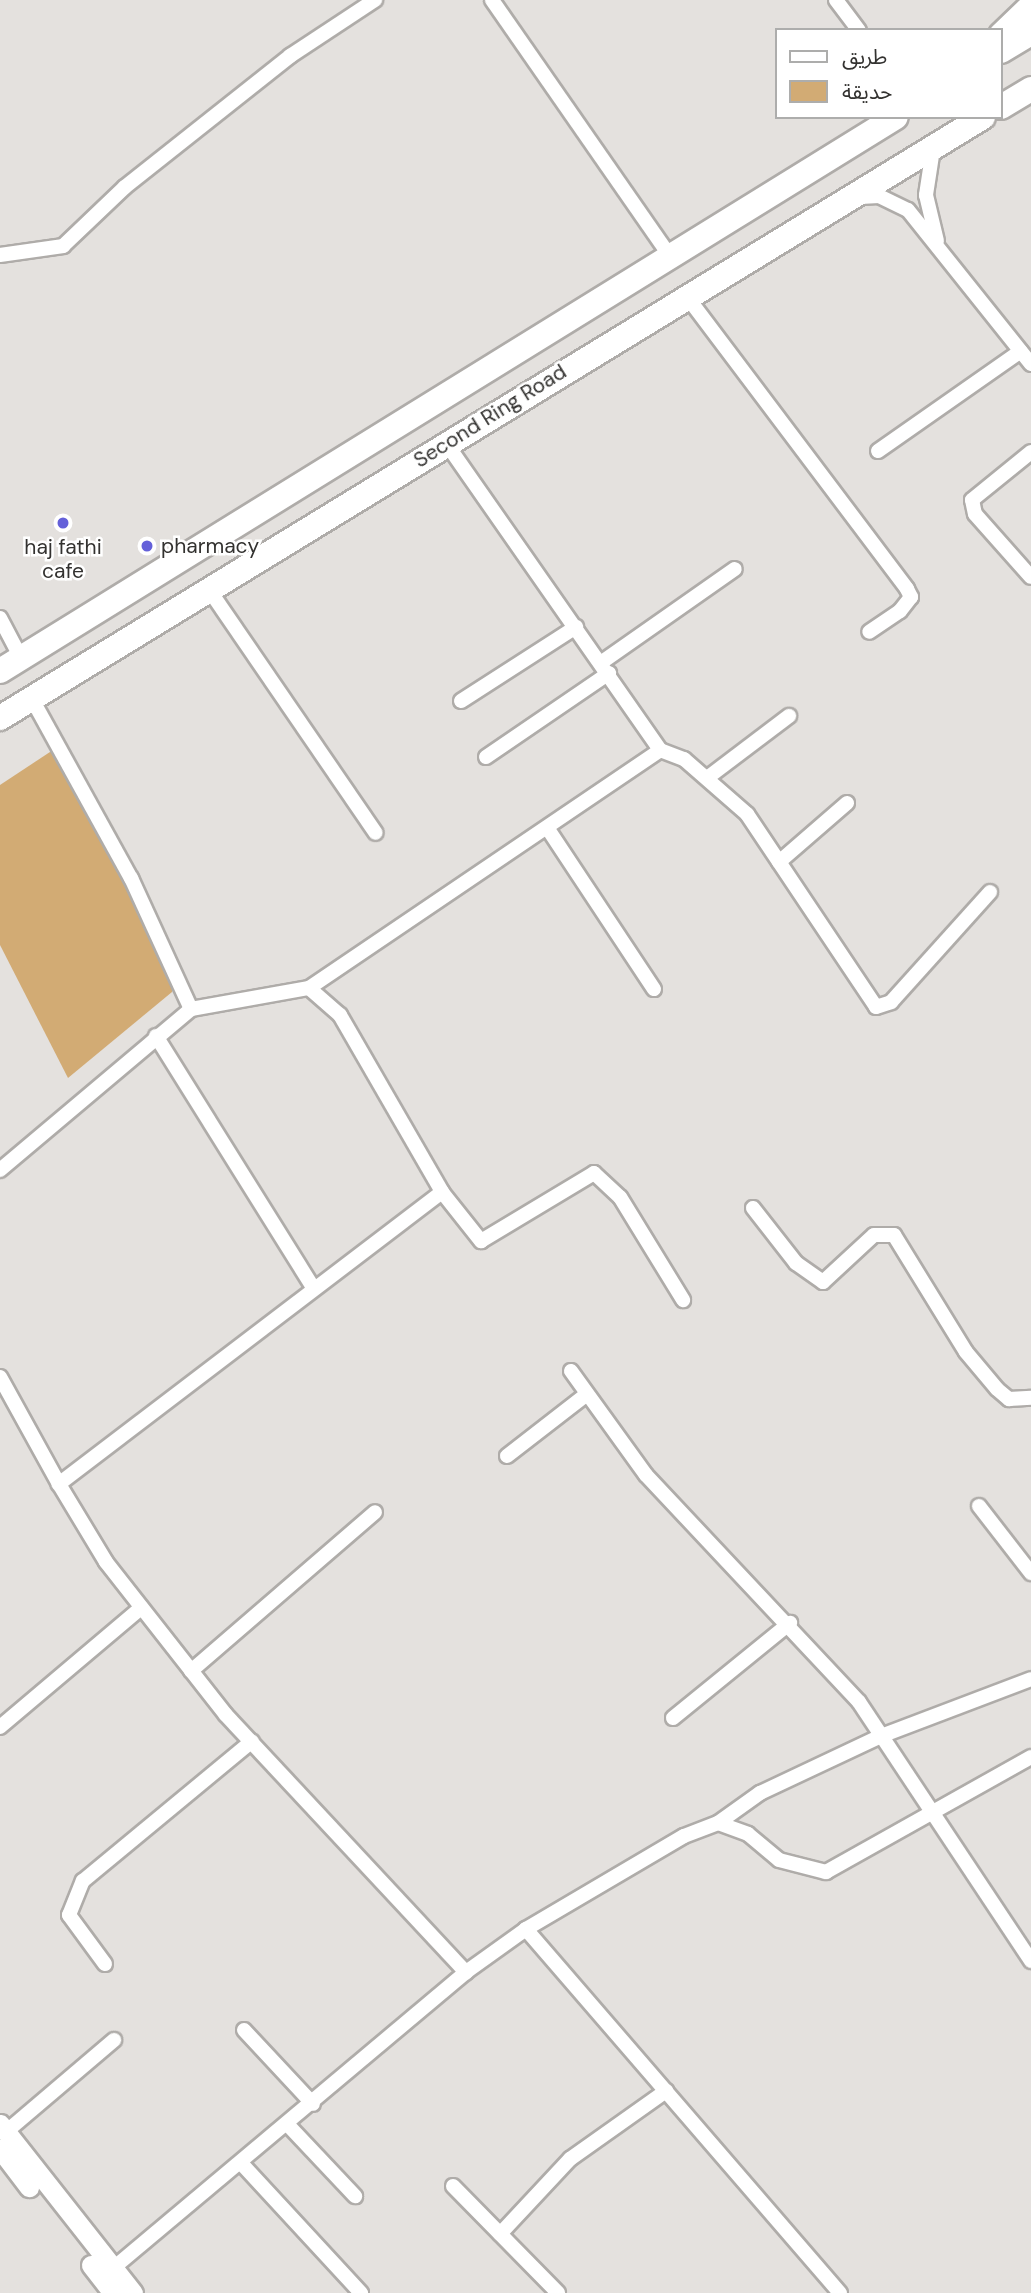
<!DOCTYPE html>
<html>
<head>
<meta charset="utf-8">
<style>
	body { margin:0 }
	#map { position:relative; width:1031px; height:2293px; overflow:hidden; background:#e4e1de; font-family:"DM Sans","Noto Sans Arabic",sans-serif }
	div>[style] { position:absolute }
	.green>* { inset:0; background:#d2ab74 }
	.roads { filter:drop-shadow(2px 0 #afaca9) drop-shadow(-2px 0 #afaca9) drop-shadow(0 2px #afaca9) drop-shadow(0 -2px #afaca9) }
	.minor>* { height:14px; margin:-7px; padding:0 7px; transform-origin:7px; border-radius:7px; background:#fff }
	.tertiary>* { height:19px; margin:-9.5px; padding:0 9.5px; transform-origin:9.5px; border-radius:9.5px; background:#fff }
	.trunk>* { height:24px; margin:-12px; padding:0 12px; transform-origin:12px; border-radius:12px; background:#fff }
	.dots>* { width:19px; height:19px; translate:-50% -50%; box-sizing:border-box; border:4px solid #fff; border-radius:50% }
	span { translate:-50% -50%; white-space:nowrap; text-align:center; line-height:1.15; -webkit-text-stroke:5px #fff; paint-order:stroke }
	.street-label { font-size:21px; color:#333230 }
	.poi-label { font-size:21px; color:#333230 }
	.left { translate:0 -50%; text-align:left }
	.legend { position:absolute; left:775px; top:28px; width:228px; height:91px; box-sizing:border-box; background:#fff; border:2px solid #adadac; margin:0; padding:9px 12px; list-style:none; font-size:21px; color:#333230 }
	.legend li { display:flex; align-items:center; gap:14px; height:35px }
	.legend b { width:35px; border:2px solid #adadac }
</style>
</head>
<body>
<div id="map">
	<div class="green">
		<div style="clip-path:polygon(53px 750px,175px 981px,172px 992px,68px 1078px,0 945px,0 785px)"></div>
	</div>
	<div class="roads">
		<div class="minor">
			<div style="left:492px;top:0;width:312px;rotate:55.2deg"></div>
			<div style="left:836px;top:0;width:38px;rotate:53deg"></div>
			<div style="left:933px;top:149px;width:47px;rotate:98.7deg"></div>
			<div style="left:926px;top:195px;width:47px;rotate:76.6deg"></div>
			<div style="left:860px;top:197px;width:19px;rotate:-3deg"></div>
			<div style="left:879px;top:196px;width:32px;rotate:26deg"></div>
			<div style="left:908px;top:210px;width:197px;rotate:51.4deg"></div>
			<div style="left:0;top:255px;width:64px;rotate:-8.1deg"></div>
			<div style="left:63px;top:246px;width:86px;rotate:-43.6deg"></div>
			<div style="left:125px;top:187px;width:211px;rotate:-38.4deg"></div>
			<div style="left:290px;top:56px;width:102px;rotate:-33.4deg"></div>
			<div style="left:685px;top:294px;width:369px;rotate:53deg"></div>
			<div style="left:907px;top:589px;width:9px;rotate:63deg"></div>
			<div style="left:911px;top:597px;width:18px;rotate:128deg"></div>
			<div style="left:900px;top:611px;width:37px;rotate:146deg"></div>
			<div style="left:446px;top:443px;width:374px;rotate:55.1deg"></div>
			<div style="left:878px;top:451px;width:174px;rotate:-35deg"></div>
			<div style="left:1031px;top:452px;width:76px;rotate:140.9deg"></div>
			<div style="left:972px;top:500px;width:14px;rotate:78deg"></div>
			<div style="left:975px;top:514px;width:84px;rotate:48.4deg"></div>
			<div style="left:210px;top:591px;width:293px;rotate:55.6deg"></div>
			<div style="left:0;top:618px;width:45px;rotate:62.3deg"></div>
			<div style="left:602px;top:662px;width:162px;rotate:-35deg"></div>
			<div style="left:32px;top:699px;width:205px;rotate:61.1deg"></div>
			<div style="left:131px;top:878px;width:144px;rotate:65.4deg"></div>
			<div style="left:461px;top:701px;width:137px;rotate:-32.8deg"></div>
			<div style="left:486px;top:757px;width:149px;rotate:-34.3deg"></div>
			<div style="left:707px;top:778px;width:103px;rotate:-37.1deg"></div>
			<div style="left:548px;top:829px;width:192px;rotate:56.5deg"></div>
			<div style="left:779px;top:862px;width:90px;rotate:-40.9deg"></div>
			<div style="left:309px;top:988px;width:424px;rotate:-34.1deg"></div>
			<div style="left:660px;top:750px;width:26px;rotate:21deg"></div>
			<div style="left:684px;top:759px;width:84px;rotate:41.1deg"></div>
			<div style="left:747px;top:814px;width:232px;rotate:56.2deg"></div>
			<div style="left:876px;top:1007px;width:16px;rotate:-18deg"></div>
			<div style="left:891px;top:1002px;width:148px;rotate:-48deg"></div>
			<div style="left:156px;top:1036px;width:296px;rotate:58deg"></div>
			<div style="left:0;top:1170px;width:250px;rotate:-40.1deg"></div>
			<div style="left:191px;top:1009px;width:120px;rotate:-10.1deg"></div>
			<div style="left:309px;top:988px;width:41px;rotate:41.1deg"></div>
			<div style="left:340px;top:1015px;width:204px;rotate:60deg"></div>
			<div style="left:442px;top:1192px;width:63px;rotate:51.5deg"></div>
			<div style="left:481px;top:1241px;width:132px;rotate:-31deg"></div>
			<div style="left:594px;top:1173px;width:35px;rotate:43deg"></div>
			<div style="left:620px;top:1197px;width:121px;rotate:58.5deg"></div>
			<div style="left:442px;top:1192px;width:482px;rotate:142.7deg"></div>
			<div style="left:59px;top:1484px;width:91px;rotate:58.9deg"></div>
			<div style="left:106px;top:1562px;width:194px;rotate:51.9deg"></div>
			<div style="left:226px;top:1715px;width:352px;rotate:47deg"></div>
			<div style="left:466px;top:1972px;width:74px;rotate:-35.6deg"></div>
			<div style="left:753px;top:1208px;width:70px;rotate:52deg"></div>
			<div style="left:796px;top:1263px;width:33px;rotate:35deg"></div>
			<div style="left:823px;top:1282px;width:69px;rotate:-42.7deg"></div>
			<div style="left:874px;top:1235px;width:20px"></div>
			<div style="left:894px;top:1235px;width:137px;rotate:58.4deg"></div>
			<div style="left:966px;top:1352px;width:48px;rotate:50deg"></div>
			<div style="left:997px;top:1389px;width:16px;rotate:40deg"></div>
			<div style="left:1009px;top:1399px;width:22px;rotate:-3deg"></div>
			<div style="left:571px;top:1371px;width:128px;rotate:54.2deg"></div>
			<div style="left:646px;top:1475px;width:311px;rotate:46.8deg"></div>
			<div style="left:859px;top:1702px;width:311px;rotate:56.4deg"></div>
			<div style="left:0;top:1377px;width:122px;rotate:61.1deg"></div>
			<div style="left:507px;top:1456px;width:101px;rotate:-37.8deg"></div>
			<div style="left:979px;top:1506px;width:85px;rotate:52.2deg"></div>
			<div style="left:191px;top:1671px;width:243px;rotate:-40.8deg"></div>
			<div style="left:673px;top:1718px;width:151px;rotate:-39.1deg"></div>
			<div style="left:0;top:1727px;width:185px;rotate:-40.2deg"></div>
			<div style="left:718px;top:1823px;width:52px;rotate:-35.5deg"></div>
			<div style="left:760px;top:1793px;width:134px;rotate:-25.2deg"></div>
			<div style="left:881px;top:1736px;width:160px;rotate:-20.8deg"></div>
			<div style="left:105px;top:1964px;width:61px;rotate:-126.3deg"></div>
			<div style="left:69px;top:1915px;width:37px;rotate:-68deg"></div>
			<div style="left:83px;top:1881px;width:219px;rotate:-39.6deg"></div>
			<div style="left:244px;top:2030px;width:101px;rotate:47deg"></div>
			<div style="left:288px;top:2125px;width:98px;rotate:46.7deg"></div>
			<div style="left:6px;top:2132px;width:142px;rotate:-40.4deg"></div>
			<div style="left:241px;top:2163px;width:177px;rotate:47.3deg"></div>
			<div style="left:453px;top:2186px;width:150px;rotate:45.5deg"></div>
			<div style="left:500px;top:2234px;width:103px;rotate:-47deg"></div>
			<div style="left:570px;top:2159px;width:118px;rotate:-35.3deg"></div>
			<div style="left:111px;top:2270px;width:463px;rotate:-40deg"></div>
			<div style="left:840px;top:2293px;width:481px;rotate:-130.8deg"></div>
			<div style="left:526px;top:1929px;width:183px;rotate:-30.5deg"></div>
			<div style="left:684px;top:1836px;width:36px;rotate:-21deg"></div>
			<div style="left:718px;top:1823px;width:32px;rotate:20deg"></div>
			<div style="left:748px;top:1834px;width:40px;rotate:40deg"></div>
			<div style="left:779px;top:1860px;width:49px;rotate:14.3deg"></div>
			<div style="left:826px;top:1872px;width:235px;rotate:-29.3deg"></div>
		</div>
		<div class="tertiary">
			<div style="left:0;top:2124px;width:215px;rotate:51.8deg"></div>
			<div style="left:0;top:2149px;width:48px;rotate:52.7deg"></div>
			<div style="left:91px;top:2265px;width:36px;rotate:52deg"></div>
		</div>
		<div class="trunk">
			<div style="left:1001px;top:35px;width:42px;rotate:-44deg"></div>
			<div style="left:1001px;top:51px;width:35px;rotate:-31deg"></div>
			<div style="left:1001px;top:107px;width:35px;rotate:-31deg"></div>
			<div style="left:0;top:671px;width:1053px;rotate:-31.73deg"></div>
			<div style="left:0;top:718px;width:1152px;rotate:-31.44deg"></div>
		</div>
	</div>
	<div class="dots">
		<div style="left:63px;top:523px;background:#6460d9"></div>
		<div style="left:147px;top:546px;background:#6460d9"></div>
	</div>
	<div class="street-label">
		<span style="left:490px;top:416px;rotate:-32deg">Second Ring Road</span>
	</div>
	<div class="poi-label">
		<span class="left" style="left:161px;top:546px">pharmacy</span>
		<span style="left:63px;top:559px">haj fathi<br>cafe</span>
	</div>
	<ul class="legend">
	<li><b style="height:9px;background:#fff"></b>طريق</li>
	<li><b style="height:19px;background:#d2ab74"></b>حديقة</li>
	</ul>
</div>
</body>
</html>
